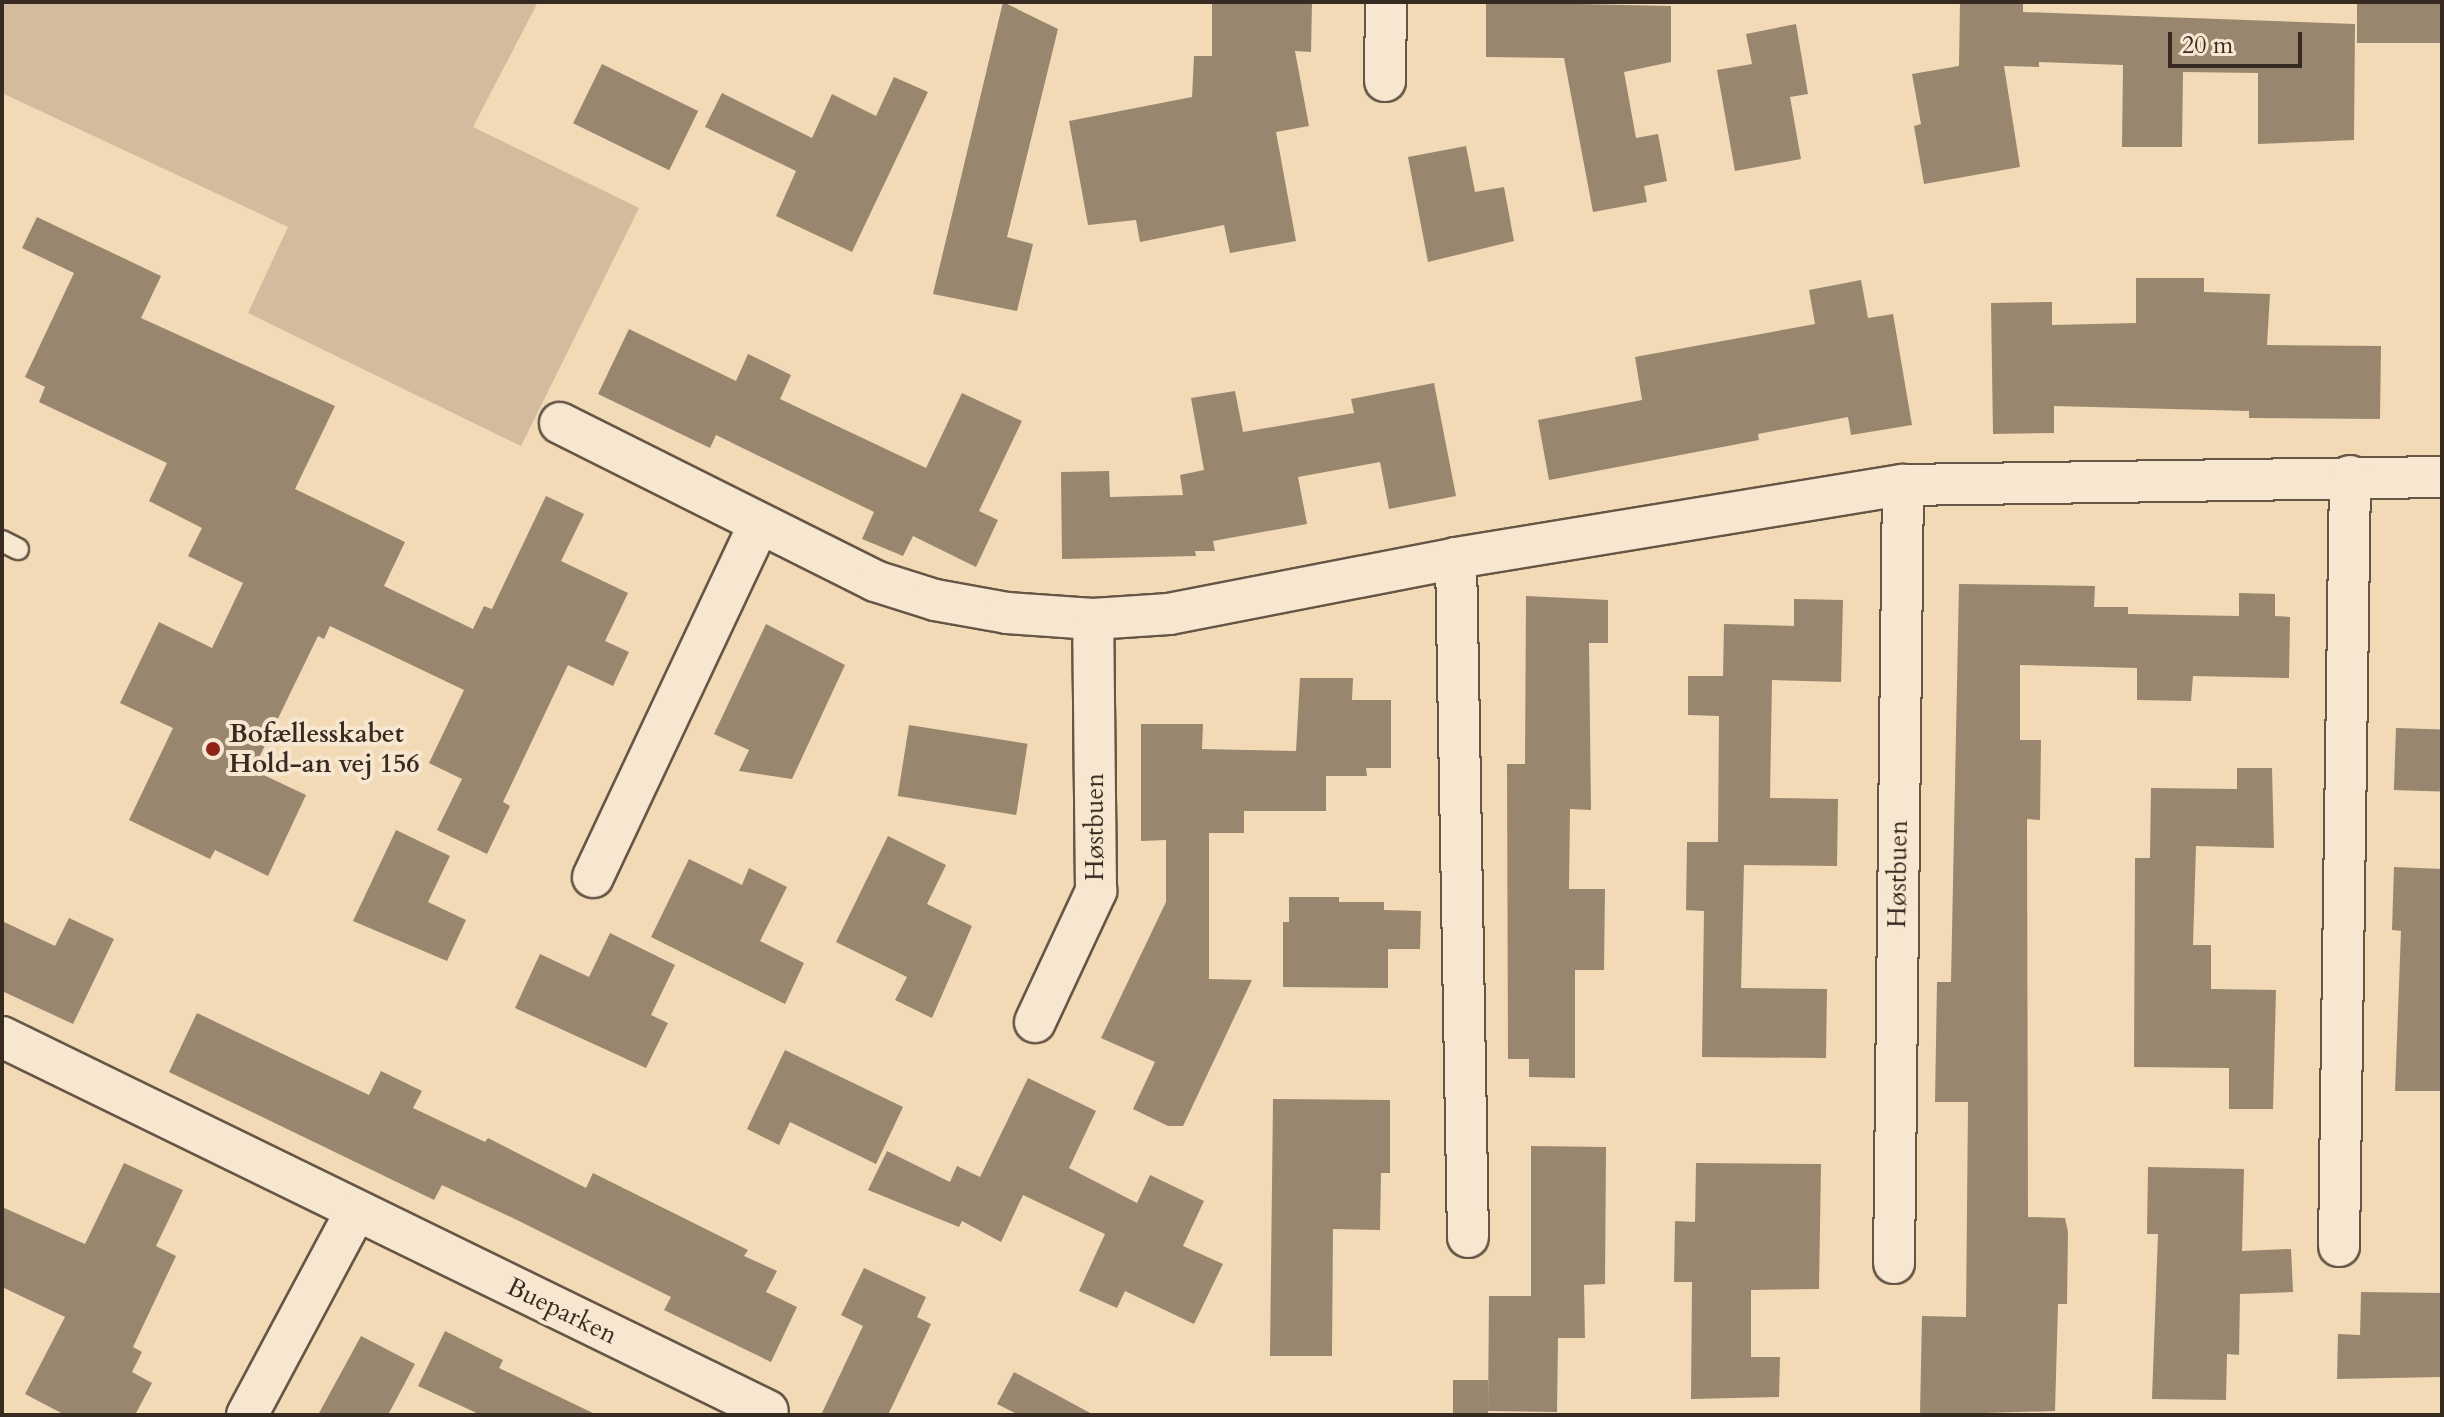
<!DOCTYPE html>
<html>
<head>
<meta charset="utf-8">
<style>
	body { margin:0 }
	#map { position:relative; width:2444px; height:1417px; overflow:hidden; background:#f2dab6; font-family:Cardo,serif }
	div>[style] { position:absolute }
	.green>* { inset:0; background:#d2bc9d }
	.building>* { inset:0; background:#98866e; transform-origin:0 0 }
	.roads { filter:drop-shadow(2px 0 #665646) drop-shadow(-2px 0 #665646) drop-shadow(0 2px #665646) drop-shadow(0 -2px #665646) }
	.service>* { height:20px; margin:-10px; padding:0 10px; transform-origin:10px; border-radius:10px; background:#f7e7d0 }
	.minor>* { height:40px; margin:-20px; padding:0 20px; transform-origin:20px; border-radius:20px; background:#f7e7d0 }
	.dots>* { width:22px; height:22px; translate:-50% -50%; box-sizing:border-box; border:4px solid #f7e7d0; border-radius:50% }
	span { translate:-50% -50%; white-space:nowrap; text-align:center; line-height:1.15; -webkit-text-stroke:8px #f7e7d0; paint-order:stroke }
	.poi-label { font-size:26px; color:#372a21; font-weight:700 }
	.left { translate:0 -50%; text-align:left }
	.street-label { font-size:26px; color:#372a21 }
	.frame { position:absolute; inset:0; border:4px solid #372a21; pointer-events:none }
	.scale { position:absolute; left:2168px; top:32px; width:134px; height:36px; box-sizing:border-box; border:4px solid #372a21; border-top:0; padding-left:10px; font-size:24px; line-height:28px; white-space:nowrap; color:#372a21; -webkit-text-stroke:6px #f7e7d0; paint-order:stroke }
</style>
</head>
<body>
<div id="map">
	<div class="green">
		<div style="clip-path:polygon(2px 2px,538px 2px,473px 127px,639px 208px,521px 446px,248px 313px,288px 227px,2px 93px)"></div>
	</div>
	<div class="building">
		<div style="clip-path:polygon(1003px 2px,1058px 29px,1007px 237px,1033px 244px,1017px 311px,933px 294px)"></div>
		<div style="clip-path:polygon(1212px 2px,1312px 2px,1311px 52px,1295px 51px,1309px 126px,1276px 132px,1296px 241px,1230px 253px,1224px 225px,1140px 242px,1136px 220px,1088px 225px,1069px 121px,1192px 97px,1194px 56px,1212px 56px)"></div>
		<div style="clip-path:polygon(1486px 2px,1671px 6px,1671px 62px,1624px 72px,1636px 138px,1658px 134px,1667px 181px,1644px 186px,1647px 202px,1593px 212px,1564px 58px,1486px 57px)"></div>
		<div style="clip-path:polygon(1960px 2px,2023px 2px,2023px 12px,2355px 24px,2354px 140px,2258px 144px,2258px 73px,2183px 72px,2182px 147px,2122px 147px,2123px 65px,2039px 62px,2039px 67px,2004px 66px,2020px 167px,1924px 184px,1914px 126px,1921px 124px,1912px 74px,1959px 66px)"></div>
		<div style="left:2357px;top:2px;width:85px;height:41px"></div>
		<div style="clip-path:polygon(1796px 24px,1808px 94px,1790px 97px,1801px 159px,1735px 171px,1717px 70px,1752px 64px,1746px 34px)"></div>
		<div style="left:602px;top:64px;width:107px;height:66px;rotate:26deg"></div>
		<div style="clip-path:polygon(894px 77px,928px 92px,852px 252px,776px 216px,796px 171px,705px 127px,722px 93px,812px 138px,832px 94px,876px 116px)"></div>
		<div style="clip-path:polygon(1466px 146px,1475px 192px,1504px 187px,1514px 241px,1428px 262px,1408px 157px)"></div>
		<div style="clip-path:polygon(37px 217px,161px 276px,141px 318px,335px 406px,295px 489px,405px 542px,384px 586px,473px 629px,484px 606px,492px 609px,546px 496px,584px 514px,561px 561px,628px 593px,605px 641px,629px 652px,613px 686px,568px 665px,503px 802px,510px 806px,487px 854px,437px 830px,462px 779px,429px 763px,464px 690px,330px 626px,324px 639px,318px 636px,253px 770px,306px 795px,268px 876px,215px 850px,210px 859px,129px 820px,173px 728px,120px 703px,159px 622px,212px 648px,243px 583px,188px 556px,202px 528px,149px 501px,167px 463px,39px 402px,45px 387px,25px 377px,74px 273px,22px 248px)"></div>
		<div style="clip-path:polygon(2136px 278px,2204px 278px,2204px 292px,2270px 294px,2267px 345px,2381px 346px,2380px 419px,2249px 418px,2249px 411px,2054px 406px,2054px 433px,1993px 434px,1991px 303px,2052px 302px,2052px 325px,2136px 323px)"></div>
		<div style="clip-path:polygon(1861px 280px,1868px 318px,1893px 314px,1912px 425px,1851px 435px,1848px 417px,1758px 434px,1759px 440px,1549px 480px,1538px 420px,1642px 400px,1635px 357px,1815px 324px,1809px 290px)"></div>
		<div style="clip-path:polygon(629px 329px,736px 381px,748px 354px,791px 375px,780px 399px,926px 468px,962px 393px,1022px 421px,979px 511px,998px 520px,976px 567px,913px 536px,903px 556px,862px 539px,874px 512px,716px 435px,710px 448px,598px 394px)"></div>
		<div style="clip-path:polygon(1434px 383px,1456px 496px,1389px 509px,1380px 462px,1298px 477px,1307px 524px,1213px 541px,1215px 551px,1195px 551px,1196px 556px,1062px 559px,1061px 472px,1109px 471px,1110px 497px,1183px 495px,1180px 475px,1204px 470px,1191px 398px,1235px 391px,1243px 432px,1354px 413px,1351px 399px)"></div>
		<div style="clip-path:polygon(1959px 584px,2095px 586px,2094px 607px,2128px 607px,2128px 614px,2239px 616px,2239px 593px,2275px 594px,2275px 616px,2290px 617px,2289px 678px,2193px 676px,2191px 701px,2137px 700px,2137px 668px,2020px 665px,2020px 740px,2041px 740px,2040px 820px,2027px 819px,2028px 1217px,2065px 1218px,2068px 1232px,2067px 1304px,2058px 1304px,2055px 1411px,1920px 1415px,1922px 1316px,1966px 1317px,1968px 1102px,1935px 1102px,1937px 982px,1951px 982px)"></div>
		<div style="clip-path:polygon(1526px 596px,1608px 600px,1608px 643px,1589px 643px,1591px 810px,1570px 809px,1569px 889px,1605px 889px,1604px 970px,1575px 970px,1575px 1078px,1529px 1077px,1529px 1059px,1508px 1059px,1507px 764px,1525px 764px)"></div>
		<div style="clip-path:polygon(1794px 599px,1843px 600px,1841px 682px,1772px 680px,1770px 798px,1838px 799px,1837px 866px,1744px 865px,1741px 988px,1827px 989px,1826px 1058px,1702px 1057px,1704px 911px,1686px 910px,1687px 842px,1718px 842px,1719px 716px,1688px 715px,1688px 676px,1723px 676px,1724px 624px,1794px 626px)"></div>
		<div style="clip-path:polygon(766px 624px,845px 665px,792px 779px,739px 771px,749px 750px,714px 734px)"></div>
		<div style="clip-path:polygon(1300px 678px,1353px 678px,1352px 700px,1391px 700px,1391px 768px,1366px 768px,1367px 776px,1326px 776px,1326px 811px,1244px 811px,1244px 833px,1209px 833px,1209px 979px,1252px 980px,1183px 1126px,1168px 1126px,1133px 1109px,1155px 1062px,1101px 1038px,1166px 902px,1166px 840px,1141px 841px,1141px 724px,1203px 724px,1202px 749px,1296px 751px)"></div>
		<div style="left:909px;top:725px;width:120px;height:72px;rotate:9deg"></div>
		<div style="left:2396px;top:728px;width:46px;height:62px;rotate:2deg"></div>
		<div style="clip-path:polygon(2237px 768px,2272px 768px,2274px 848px,2196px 846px,2193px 945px,2211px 945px,2211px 989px,2276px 990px,2273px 1109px,2229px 1109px,2229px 1068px,2134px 1067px,2135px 858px,2150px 858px,2151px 788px,2237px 789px)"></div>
		<div style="clip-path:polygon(396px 830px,450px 856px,428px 902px,466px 920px,447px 961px,353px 921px)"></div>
		<div style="clip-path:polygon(888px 836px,946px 865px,927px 904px,972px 926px,932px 1018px,895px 1000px,907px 977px,836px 942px)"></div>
		<div style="clip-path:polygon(689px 859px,742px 885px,749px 868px,787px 887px,760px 941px,804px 963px,785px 1004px,651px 937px)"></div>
		<div style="clip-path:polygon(2394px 867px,2442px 869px,2442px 1091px,2395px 1091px,2401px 931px,2392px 930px)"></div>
		<div style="clip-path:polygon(1289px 897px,1339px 897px,1339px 902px,1384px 902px,1384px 910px,1421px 911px,1420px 949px,1388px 949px,1388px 988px,1283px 987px,1283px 922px,1289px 922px)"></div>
		<div style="clip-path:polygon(69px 918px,114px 939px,73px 1024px,2px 991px,2px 921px,55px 946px)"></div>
		<div style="clip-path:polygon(610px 933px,675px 965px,651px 1015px,668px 1023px,646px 1068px,515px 1008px,540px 954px,589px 977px)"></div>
		<div style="clip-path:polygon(197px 1013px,369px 1095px,381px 1071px,422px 1091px,413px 1108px,485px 1142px,488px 1138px,586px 1188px,593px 1173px,748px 1250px,744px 1256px,777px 1271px,766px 1292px,797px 1307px,771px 1362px,664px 1310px,671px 1297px,519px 1221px,442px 1185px,434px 1200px,169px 1072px)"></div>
		<div style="clip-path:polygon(785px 1050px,903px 1107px,876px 1164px,790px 1122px,779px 1145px,747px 1129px)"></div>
		<div style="clip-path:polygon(1028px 1078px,1096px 1111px,1069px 1168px,1137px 1203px,1150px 1175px,1204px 1201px,1183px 1246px,1223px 1264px,1194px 1324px,1125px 1291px,1117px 1308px,1079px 1291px,1105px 1234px,1023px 1195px,1001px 1242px,962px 1221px,959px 1227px,868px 1190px,887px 1151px,950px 1182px,957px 1166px,980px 1177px)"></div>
		<div style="clip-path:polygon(1273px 1099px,1390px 1100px,1390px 1173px,1381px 1173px,1380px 1230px,1333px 1229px,1332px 1356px,1270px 1356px)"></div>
		<div style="clip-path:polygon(1531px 1146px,1606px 1147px,1605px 1284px,1584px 1285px,1585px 1338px,1558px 1338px,1557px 1412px,1488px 1411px,1489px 1296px,1531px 1296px)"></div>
		<div style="clip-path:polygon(124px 1163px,183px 1190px,156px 1246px,176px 1256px,133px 1347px,142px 1352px,132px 1372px,152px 1383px,135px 1415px,65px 1415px,25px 1394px,65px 1317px,2px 1287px,2px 1207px,85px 1244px)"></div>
		<div style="clip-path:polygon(1696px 1163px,1821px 1164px,1819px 1289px,1751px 1290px,1751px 1357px,1780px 1357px,1779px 1397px,1691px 1399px,1692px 1282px,1674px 1282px,1675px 1221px,1695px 1222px)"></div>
		<div style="clip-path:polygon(2148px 1167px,2244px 1169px,2242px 1251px,2291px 1249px,2293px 1292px,2240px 1294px,2239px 1355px,2227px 1354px,2226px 1400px,2152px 1399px,2158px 1234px,2147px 1234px)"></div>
		<div style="clip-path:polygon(864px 1268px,926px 1297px,917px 1317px,931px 1324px,888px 1415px,821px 1415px,863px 1326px,841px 1315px)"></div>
		<div style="clip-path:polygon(2361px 1292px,2442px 1293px,2441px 1377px,2337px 1379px,2338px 1334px,2360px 1335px)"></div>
		<div style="clip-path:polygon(445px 1331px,503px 1360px,499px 1368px,597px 1415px,481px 1415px,418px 1386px)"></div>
		<div style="clip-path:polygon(361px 1336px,415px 1364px,388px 1415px,318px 1415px)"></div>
		<div style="clip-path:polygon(1014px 1372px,1094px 1415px,1019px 1415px,997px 1404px)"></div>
		<div style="left:1453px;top:1380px;width:35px;height:35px"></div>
	</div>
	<div class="roads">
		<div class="service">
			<div style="left:2px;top:541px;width:18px;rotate:27deg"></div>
		</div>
		<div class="minor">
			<div style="left:1385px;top:81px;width:79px;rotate:-89.3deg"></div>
			<div style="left:560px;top:423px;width:352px;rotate:26.6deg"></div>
			<div style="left:875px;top:581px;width:63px;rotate:17.6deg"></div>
			<div style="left:935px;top:600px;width:73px;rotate:10.2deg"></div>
			<div style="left:1007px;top:613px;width:86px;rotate:4deg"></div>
			<div style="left:1093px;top:619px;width:76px;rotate:-3.8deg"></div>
			<div style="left:1169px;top:614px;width:292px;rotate:-11deg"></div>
			<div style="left:1456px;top:558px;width:453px;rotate:-9.3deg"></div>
			<div style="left:1903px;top:485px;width:539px;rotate:-0.85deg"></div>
			<div style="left:1456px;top:558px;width:679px;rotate:88.99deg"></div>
			<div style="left:593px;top:877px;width:388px;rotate:-64.8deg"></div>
			<div style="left:1035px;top:1022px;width:145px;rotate:-65deg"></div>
			<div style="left:1096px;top:891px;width:272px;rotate:-90.6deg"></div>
			<div style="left:2px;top:1037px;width:852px;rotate:26.02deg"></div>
			<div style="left:2339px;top:1246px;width:770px;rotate:-89.18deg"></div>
			<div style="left:1894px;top:1263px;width:778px;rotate:-89.34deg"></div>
			<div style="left:247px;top:1415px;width:231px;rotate:-61.9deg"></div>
		</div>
	</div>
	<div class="dots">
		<div style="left:213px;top:749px;background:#8f2418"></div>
	</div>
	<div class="poi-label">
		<span class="left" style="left:229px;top:749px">Bofællesskabet<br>Hold-an vej 156</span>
	</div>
	<div class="street-label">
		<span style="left:1095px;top:827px;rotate:-90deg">Høstbuen</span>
		<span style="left:1898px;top:874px;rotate:-89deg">Høstbuen</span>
		<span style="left:562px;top:1311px;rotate:26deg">Bueparken</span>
	</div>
	<div class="frame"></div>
	<div class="scale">20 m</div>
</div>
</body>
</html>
